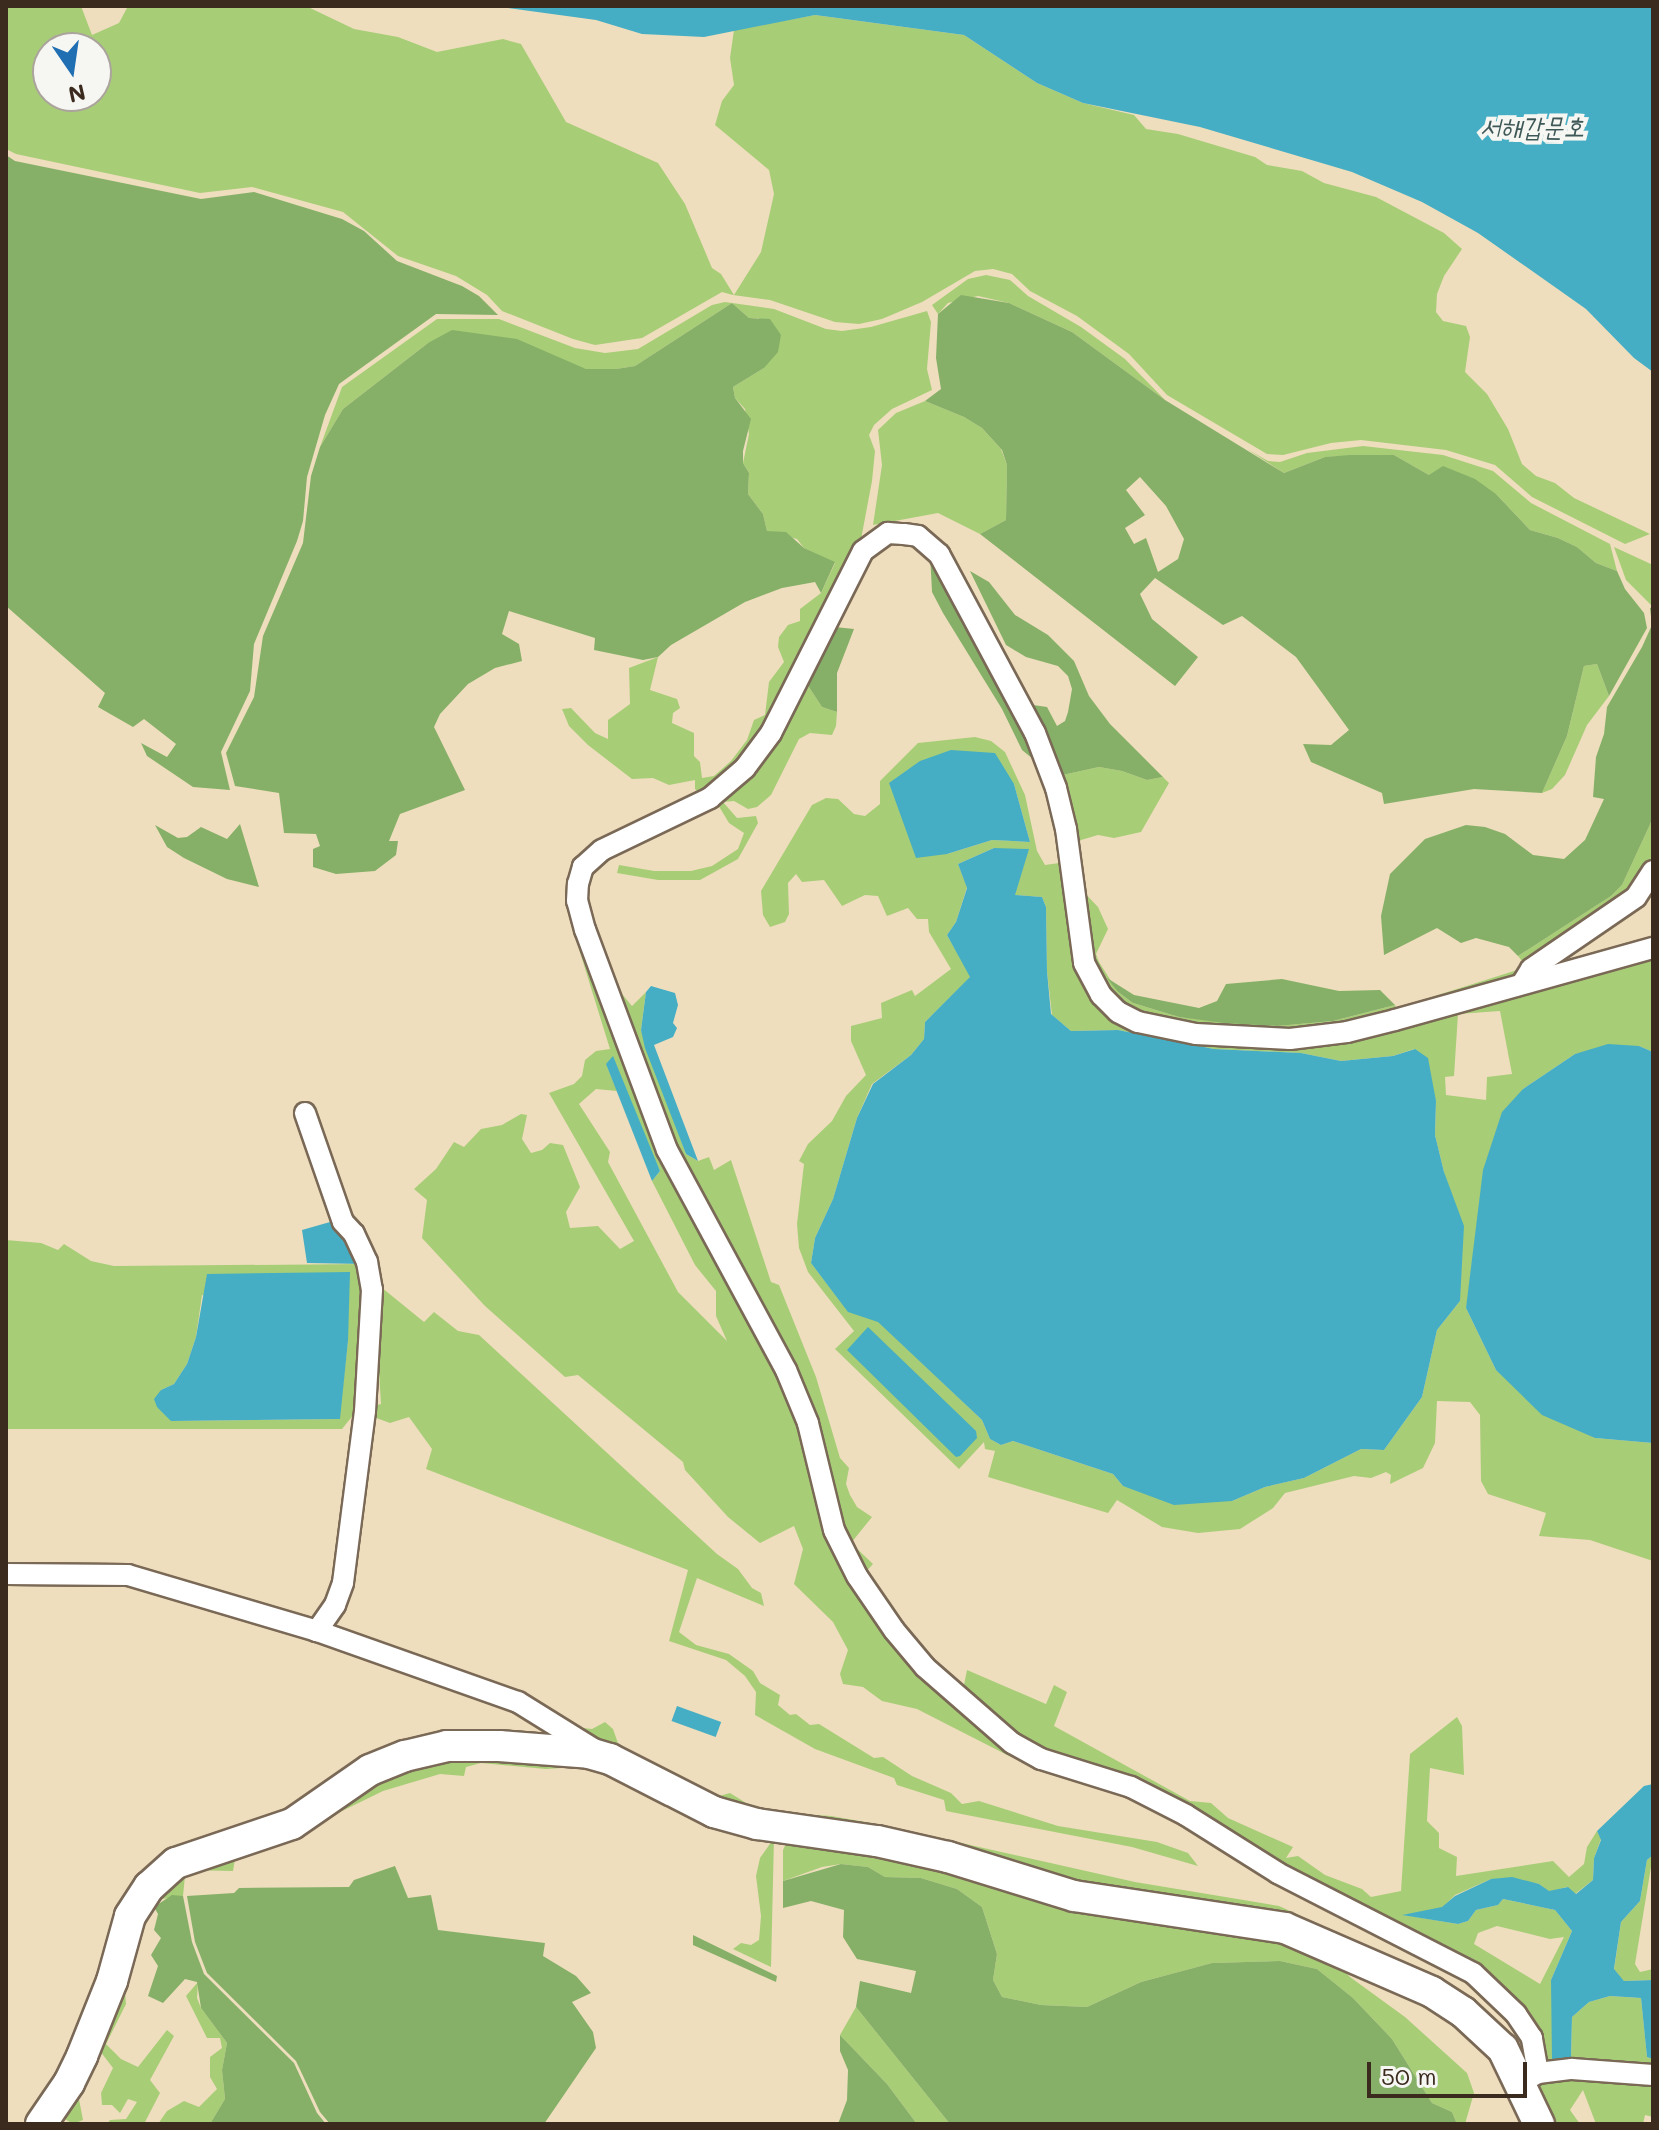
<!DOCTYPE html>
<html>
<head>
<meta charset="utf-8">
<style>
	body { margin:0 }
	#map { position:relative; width:1659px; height:2130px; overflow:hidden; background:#eedebd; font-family:Mali,"Poor Story",sans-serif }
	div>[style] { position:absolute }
	.green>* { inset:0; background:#a8cd77 }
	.forest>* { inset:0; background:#86b068 }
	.water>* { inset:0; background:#45aec4; transform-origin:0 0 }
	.roads { filter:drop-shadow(2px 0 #7a6956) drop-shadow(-2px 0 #7a6956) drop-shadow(0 2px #7a6956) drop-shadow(0 -2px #7a6956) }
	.street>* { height:20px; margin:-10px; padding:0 10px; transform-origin:10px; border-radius:10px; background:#fff }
	.secondary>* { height:30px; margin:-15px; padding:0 15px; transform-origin:15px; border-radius:15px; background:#fff }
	span { translate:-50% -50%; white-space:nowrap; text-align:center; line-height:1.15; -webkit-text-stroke:8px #f6f6f2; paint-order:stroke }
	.water-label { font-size:26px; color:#3e5858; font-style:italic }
	.frame { position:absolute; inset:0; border:8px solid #3b2a1e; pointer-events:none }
	.north { position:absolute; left:32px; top:32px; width:80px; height:80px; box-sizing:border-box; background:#f6f6f2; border:2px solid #aba49d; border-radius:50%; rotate:167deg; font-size:22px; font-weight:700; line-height:32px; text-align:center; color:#3b2a1e }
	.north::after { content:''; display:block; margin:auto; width:28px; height:36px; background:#1f6fb2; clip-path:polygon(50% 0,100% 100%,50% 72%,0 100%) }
	.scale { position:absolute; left:1367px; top:2062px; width:160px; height:36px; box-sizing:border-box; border:4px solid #3b2a1e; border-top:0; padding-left:10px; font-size:24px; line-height:28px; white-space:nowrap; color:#3b2a1e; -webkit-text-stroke:6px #f6f6f2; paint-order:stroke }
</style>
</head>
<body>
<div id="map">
	<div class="green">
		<div style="clip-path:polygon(evenodd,6px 6px,81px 6px,92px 35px,119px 23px,128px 6px,306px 6px,354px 29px,398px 37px,437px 52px,503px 39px,521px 44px,566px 122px,658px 163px,685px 204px,712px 268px,721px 274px,734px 295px,761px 252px,774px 194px,769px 170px,715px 125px,722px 101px,734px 85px,730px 58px,734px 30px,815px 15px,964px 35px,1037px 83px,1083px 103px,1134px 115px,1146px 129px,1178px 134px,1255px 157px,1267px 165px,1302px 171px,1324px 183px,1376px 197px,1444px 233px,1462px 249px,1444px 276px,1437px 294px,1436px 312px,1443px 321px,1466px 326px,1470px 337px,1465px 372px,1487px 394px,1508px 429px,1522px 464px,1536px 476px,1555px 483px,1574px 498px,1650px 534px,1625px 544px,1532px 497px,1495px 465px,1446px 450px,1361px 440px,1331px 443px,1283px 455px,1267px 454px,1167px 395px,1129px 354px,1077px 316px,1030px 291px,1012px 274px,993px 269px,975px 271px,922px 302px,882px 319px,859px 324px,835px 322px,770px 300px,733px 295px,722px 292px,642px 338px,595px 345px,573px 339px,502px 311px,487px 295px,456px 276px,398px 256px,343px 212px,252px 187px,200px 193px,16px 154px,6px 149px,6px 6px,48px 48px,96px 48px,96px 96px,48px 96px,48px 48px)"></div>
		<div style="clip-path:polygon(986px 275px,1010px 280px,1028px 296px,1081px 327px,1125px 359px,1165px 400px,1072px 332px,1009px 303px,978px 296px,948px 303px,938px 314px,932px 305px,968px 279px)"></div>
		<div style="clip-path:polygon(725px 302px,774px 309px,826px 329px,842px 331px,871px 327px,927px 311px,931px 322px,927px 369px,932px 390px,892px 409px,874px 425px,869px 435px,875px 451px,872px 481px,859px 550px,766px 733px,704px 797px,695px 789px,695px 780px,669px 785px,653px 778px,632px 779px,588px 745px,569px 726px,562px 709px,571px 708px,595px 733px,608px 739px,608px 720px,630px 704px,629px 668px,658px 657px,650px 690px,677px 699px,680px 708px,673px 713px,672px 723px,694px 733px,694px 756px,700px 762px,702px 778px,714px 776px,731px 761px,747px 740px,754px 720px,765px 715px,769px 682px,784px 662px,778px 647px,779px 637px,788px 625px,800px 621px,800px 609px,821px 593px,835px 563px,804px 548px,797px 539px,767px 531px,763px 514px,748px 494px,749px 473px,743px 463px,749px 434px,745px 409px,735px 398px,733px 387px,764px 368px,759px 318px,749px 318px,732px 303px,635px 366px,616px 369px,586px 369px,428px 343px,343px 409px,320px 447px,342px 387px,437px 319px,499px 319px,575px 348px,605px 353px,638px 349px,712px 305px)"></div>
		<div style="clip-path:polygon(925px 401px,964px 417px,982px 428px,1001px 449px,1007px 465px,1006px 520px,980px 534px,938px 513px,873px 525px,882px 465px,878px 430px,896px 413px)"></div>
		<div style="clip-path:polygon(1363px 446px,1443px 455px,1493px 471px,1531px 503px,1610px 544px,1617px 571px,1596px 563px,1577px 547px,1558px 538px,1530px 530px,1496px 494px,1429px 475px,1394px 455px,1325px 457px,1284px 473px,1247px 449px,1268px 461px,1280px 462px,1307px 453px)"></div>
		<div style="clip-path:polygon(1614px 547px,1653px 565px,1653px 607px,1626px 580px)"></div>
		<div style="clip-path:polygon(1597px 664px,1609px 696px,1587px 725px,1565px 775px,1552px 789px,1542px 793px,1567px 736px,1584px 666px)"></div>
		<div style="clip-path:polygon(803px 678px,822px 707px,837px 712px,836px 726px,832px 735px,810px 733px,799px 739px,771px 795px,757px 807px,748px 809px,734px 801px,723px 802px,737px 818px,756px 816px,758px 823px,738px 859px,700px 880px,658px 880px,617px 873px,619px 865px,654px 871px,691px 871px,712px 866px,738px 849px,744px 833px,729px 823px,717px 803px)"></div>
		<div style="clip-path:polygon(evenodd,975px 737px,991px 741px,1005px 752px,1025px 795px,1037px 851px,1045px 865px,1066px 862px,1105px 1007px,1289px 1044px,1650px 953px,1653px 964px,1653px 1052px,1639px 1046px,1575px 1054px,1523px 1089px,1466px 1308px,1496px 1370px,1595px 1438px,1653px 1443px,1653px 1561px,1590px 1540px,1539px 1536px,1546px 1513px,1488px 1494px,1481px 1481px,1480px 1415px,1470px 1402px,1437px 1401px,1435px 1443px,1423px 1468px,1390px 1484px,1391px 1475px,1386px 1472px,1371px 1478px,1354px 1476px,1285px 1493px,1273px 1508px,1240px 1529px,1198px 1533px,1162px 1527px,1117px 1500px,1108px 1513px,988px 1477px,995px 1451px,985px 1449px,984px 1442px,959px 1469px,835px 1349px,854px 1331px,808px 1272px,799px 1248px,797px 1224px,804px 1164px,799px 1161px,808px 1144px,832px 1121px,846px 1096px,866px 1075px,851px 1041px,851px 1026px,882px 1018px,881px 1003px,912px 990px,915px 996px,951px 969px,929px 932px,928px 919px,917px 919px,908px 908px,887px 916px,878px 896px,865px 895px,842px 906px,824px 880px,802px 882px,796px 874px,788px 883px,789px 914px,785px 922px,770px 927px,763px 915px,761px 891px,812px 805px,826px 798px,838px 799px,854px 814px,865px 816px,880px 804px,880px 781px,918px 743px,975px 737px,1014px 784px,1030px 842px,992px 840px,947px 854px,1014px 784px,975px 737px,994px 848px,1015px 895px,1042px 897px,1046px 907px,1047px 971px,1052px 1015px,1071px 1031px,1118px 1030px,1214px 1049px,1301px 1053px,1341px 1061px,1393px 1056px,1414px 1049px,1436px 1101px,1435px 1135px,1444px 1172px,1460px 1301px,1437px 1330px,1422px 1397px,1384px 1450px,1361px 1449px,1304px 1478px,1265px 1487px,1232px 1501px,1123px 1486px,1113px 1474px,1013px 1441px,1001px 1445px,990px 1439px,982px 1420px,878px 1321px,848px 1311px,811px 1263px,815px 1238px,833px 1199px,857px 1118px,872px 1084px,911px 1055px,924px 1039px,925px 1022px,971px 977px,947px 935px,956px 922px,967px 887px,958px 864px,994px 848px,975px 737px,1500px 1011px,1512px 1074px,1487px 1077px,1486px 1100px,1446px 1095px,1445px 1077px,1454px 1076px,1458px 1014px,1500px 1011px)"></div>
		<div style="clip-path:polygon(1099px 767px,1122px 771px,1147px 780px,1163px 777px,1169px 783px,1141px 832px,1114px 838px,1098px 835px,1081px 840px,1073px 848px,1058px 776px)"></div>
		<div style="clip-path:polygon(1653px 818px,1653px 861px,1638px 886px,1520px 980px,1406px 1014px,1403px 1006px,1527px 967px,1518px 956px,1611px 896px,1622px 885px)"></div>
		<div style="clip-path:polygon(1078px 886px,1098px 907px,1108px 929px,1096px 954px,1099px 962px,1118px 992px,1133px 1003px,1179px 1017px,1277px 1026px,1333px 1021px,1395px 1005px,1400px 1015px,1288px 1034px,1165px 1022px,1121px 1005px,1096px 974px)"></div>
		<div style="clip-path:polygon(586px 896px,595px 931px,622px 994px,632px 1006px,646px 992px,641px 1030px,686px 1154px,698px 1161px,709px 1157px,714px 1170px,731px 1160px,771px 1282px,779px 1285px,816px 1377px,840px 1458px,849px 1468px,846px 1484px,850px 1495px,857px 1507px,872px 1517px,851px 1543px,873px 1564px,863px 1575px,847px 1544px,828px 1482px,692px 1192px,589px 926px)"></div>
		<div style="clip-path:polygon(evenodd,571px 897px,608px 1018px,788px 1385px,846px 1564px,983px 1726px,1132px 1795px,1086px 1784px,1009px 1756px,917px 1709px,882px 1701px,863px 1687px,843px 1684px,840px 1674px,848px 1650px,833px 1622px,794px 1584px,803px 1549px,794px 1526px,760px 1543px,728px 1517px,685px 1470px,683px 1462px,578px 1375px,565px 1377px,485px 1306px,422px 1238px,427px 1200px,414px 1189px,436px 1169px,454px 1142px,464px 1147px,481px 1129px,502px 1125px,521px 1114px,527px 1115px,522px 1139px,531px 1153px,542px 1150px,550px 1143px,563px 1145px,580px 1187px,566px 1212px,570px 1228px,598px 1226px,620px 1249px,634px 1241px,549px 1093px,574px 1084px,582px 1076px,585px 1060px,596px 1051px,610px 1049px,570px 920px,571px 897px,606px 1064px,660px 1171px,652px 1181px,695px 1265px,716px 1291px,716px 1316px,727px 1341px,678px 1292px,608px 1162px,610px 1152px,579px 1104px,596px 1089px,617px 1091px,606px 1064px)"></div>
		<div style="clip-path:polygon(evenodd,6px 1240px,41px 1243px,58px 1250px,64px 1244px,91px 1261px,114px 1266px,364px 1264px,360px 1413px,354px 1414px,342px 1429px,6px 1429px,6px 1240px,202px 1295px,348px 1341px,339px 1419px,171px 1421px,161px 1390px,174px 1384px,187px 1364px,196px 1337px,202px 1295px)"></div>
		<div style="clip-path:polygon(381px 1287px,424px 1322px,434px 1312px,458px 1331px,479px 1335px,717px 1554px,738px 1569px,752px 1588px,761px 1593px,764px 1606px,697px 1578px,679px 1632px,696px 1645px,729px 1654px,753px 1671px,760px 1683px,780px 1695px,778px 1705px,790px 1715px,796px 1714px,810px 1725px,819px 1724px,874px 1758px,883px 1757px,912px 1776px,951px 1793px,962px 1804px,979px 1801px,1058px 1826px,1157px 1842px,1188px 1853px,1198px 1866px,1132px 1847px,946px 1811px,944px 1800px,897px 1785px,894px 1778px,815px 1749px,755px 1715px,756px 1692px,745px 1676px,726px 1660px,669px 1641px,688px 1570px,426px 1469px,432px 1449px,409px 1417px,390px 1423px,368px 1415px,370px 1407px,381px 1404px,378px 1356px)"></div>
		<div style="clip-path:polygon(331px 1624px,516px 1691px,583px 1728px,592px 1729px,605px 1722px,613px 1729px,619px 1746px,635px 1759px,716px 1797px,730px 1793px,759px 1811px,831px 1816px,877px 1824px,1135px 1882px,1279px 1906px,1429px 1974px,1473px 2004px,1507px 2046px,1330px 1940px,781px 1824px,612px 1755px,333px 1630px)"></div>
		<div style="clip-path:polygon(evenodd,967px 1670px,1046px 1704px,1054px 1685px,1067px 1692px,1054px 1726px,1190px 1801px,1211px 1803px,1228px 1818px,1293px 1847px,1286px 1858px,1298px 1856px,1325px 1875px,1362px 1889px,1371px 1897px,1401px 1891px,1410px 1754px,1457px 1717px,1462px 1726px,1464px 1775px,1430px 1768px,1427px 1821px,1439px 1833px,1439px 1848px,1457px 1857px,1456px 1876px,1553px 1861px,1569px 1877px,1584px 1864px,1587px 1847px,1597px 1831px,1601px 1839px,1594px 1858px,1593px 1880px,1575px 1894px,1567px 1887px,1549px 1892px,1539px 1884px,1491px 1879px,1455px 1895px,1442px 1908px,1404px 1915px,1458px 1924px,1468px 1921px,1476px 1910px,1498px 1905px,1503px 1899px,1555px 1910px,1572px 1931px,1551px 1980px,1571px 2058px,1572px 2017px,1589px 2002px,1610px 1996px,1641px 1998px,1647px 2057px,1653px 2059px,1653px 2069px,1552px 2066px,1543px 2061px,1515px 2004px,1233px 1843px,1041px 1755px,963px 1690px,967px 1670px,1497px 1926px,1550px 1939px,1564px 1937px,1540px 1984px,1474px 1944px,1478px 1933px,1497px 1926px)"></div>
		<div style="clip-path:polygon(443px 1755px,610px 1765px,546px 1769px,481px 1763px,466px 1767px,464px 1776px,440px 1774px,383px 1791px,297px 1833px,242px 1853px,235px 1859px,233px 1871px,182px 1870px,351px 1790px)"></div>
		<div style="clip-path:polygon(791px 1833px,875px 1844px,951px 1861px,1074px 1900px,1142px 1914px,1284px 1932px,1324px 1947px,1434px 1999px,1474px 2027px,1500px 2052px,1535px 2124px,1531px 2124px,1498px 2054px,1472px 2029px,1433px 2002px,1325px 1951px,1350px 1977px,1405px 2017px,1467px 2073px,1474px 2093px,1465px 2124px,1457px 2124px,1452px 2112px,1432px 2103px,1392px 2039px,1353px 1998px,1317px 1969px,1280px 1961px,1212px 1963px,1141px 1982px,1087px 2007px,1041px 2005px,1002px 1997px,993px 1980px,997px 1954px,982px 1907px,957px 1889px,921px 1878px,885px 1877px,868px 1867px,841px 1864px,822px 1867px,783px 1881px,783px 1850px)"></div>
		<div style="clip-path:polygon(774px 1838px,771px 1967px,733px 1949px,741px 1943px,751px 1945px,759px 1940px,761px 1916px,756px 1876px,760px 1858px)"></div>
		<div style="clip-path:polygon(1653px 1855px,1635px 1964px,1640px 1972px,1653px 1969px,1653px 1980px,1624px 1981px,1614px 1970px,1621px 1922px,1640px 1901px,1647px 1860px)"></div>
		<div style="clip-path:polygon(179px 1874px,185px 1876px,183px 1896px,162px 1899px,138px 1927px,124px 1980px,126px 2004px,106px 2044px,121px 2059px,138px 2067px,167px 2030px,174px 2036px,150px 2080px,160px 2093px,144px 2124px,107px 2124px,110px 2120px,126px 2119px,137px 2102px,128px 2099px,120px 2113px,112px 2105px,102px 2105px,101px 2093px,113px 2068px,100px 2051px,78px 2094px,83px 2120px,73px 2124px,65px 2119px,59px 2124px,130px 1933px)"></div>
		<div style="clip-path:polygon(198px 1982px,197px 1998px,201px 2008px,227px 2043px,222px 2070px,225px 2099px,210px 2124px,158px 2124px,167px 2111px,184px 2101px,199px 2107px,217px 2089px,210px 2077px,210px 2057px,222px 2048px,220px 2038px,207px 2038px,186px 1996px)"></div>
		<div style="clip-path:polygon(856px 2007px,950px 2124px,917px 2124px,887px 2084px,840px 2035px)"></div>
		<div style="clip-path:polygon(1562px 2076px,1653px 2080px,1653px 2117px,1645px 2115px,1643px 2124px,1596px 2124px,1583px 2090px,1570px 2110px,1580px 2124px,1544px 2124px,1530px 2083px)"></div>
	</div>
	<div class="forest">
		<div style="clip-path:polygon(6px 155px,15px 161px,201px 199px,254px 192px,342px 219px,364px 231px,397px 261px,462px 286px,479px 296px,498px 315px,436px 314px,339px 384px,325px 415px,307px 477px,303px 521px,297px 541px,254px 644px,250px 691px,221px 752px,230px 790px,193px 787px,147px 756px,141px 743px,167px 757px,176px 744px,144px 719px,133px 727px,98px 707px,105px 693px,6px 606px)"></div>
		<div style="clip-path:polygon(evenodd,961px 295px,1009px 303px,1072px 332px,1165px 400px,1284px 473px,1325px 457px,1350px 455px,1394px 455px,1429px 475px,1443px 466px,1475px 479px,1496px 494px,1530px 530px,1558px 538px,1577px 547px,1596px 563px,1617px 571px,1625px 589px,1644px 613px,1647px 628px,1609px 696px,1597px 664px,1584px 666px,1567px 736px,1542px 793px,1474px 789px,1384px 804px,1382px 793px,1311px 762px,1303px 744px,1331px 745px,1349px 730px,1296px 657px,1242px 616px,1223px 625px,1155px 578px,1140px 594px,1152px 619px,1198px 657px,1175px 686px,980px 534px,1006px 520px,1007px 465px,1002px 450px,982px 428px,964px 417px,925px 401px,941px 389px,936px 358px,938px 314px,961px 295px,1140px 477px,1166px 506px,1184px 539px,1178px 559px,1158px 572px,1146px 538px,1134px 544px,1125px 528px,1145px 515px,1126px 490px,1140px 477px)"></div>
		<div style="clip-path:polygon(732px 303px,749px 318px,770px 319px,781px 335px,778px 352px,764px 368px,733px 387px,735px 398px,751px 419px,743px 451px,743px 463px,749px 473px,748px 494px,763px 514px,767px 531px,786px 532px,804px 548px,835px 562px,821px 593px,815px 582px,782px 588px,745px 602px,671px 645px,658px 657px,643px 660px,594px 650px,595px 638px,509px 611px,502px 634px,519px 644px,522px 661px,495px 668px,468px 684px,440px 714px,434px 727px,465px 790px,400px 814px,389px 841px,398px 841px,396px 855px,375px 871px,336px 874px,313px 867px,313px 849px,320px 846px,316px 834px,284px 833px,279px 793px,235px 786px,226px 753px,254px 697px,263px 636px,303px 543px,311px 476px,320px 447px,343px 409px,428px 343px,452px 330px,517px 339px,586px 369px,616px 369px,635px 366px)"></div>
		<div style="clip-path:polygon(930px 553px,1044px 768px,1022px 750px,1002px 709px,943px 613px,932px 592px)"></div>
		<div style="clip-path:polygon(970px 571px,989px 582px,1015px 615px,1048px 635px,1074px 661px,1089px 696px,1110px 724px,1163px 777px,1147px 780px,1122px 771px,1099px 767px,1058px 776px,1026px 704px,1047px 707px,1057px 726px,1065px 721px,1068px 712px,1072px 689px,1068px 676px,1058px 666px,1026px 657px,1006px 645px)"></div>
		<div style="clip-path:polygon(1653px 607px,1653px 818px,1622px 885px,1611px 896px,1518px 956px,1509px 947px,1476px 938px,1461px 943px,1437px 928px,1384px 955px,1381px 916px,1390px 874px,1425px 839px,1466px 825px,1485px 827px,1505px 834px,1533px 855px,1564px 859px,1585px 840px,1604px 799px,1593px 797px,1596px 757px,1604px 734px,1607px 707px,1642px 647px,1652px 625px,1650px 608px)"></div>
		<div style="clip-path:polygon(835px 627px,854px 629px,837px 673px,837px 712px,822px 707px,803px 678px)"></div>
		<div style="clip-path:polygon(240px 824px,259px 887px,227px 879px,184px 858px,167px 847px,155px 825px,178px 838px,187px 837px,201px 827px,227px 839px)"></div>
		<div style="clip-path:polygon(1107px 978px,1134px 995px,1199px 1008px,1217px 1001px,1226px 984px,1282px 979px,1339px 991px,1380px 990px,1395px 1005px,1333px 1021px,1277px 1026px,1224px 1023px,1179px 1017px,1133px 1003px,1118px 992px)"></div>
		<div style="clip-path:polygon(841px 1864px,868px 1867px,885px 1877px,921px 1878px,957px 1889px,982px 1907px,997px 1954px,993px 1980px,1002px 1997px,1041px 2005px,1087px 2007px,1141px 1982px,1212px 1963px,1280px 1961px,1317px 1969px,1353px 1998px,1392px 2039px,1432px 2103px,1452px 2112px,1457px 2124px,950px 2124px,856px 2007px,860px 1981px,911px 1993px,916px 1971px,857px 1959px,843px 1937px,844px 1910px,811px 1901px,783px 1908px,783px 1881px)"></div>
		<div style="clip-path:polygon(395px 1866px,408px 1898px,431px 1895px,438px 1930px,545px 1943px,543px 1956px,576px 1976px,591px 1993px,572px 2002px,593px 2032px,596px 2048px,544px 2124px,330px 2124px,320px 2112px,296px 2061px,207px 1973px,195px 1942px,187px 1896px,234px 1893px,239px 1888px,349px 1887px,354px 1880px)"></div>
		<div style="clip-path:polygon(172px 1895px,183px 1896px,192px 1942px,204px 1974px,294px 2063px,317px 2113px,326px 2124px,210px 2124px,225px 2099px,222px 2070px,227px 2043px,201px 2008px,197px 1982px,185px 1979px,163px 2003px,148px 1996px,158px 1966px,151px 1955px,161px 1938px,154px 1930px,158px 1914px,154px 1907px)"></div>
		<div style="clip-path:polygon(693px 1935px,777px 1976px,776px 1982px,693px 1945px)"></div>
		<div style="clip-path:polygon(840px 2035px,887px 2084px,917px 2124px,838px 2124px,847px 2100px,848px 2070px,840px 2051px)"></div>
	</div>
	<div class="water">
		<div style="clip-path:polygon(494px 6px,1653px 6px,1653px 372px,1634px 358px,1586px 309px,1478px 233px,1422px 202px,1352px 172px,1200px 127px,1083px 103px,1037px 83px,964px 35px,815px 15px,704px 37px,642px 34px,596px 20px)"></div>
		<div style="clip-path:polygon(951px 750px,995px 753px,1014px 784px,1030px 842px,992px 840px,947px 854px,916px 858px,889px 783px,920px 761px)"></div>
		<div style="clip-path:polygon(994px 848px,1029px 849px,1015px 895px,1042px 897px,1046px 907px,1047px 971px,1051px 1014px,1071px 1031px,1118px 1030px,1214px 1049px,1301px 1053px,1341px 1061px,1393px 1056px,1415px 1049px,1428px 1058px,1436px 1101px,1435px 1135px,1444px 1172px,1464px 1226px,1460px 1301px,1437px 1330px,1422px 1397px,1384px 1450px,1361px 1449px,1304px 1478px,1265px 1487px,1232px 1501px,1174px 1505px,1123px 1486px,1113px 1474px,1013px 1441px,1001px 1445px,990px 1439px,982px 1420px,878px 1322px,848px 1312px,811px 1263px,815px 1238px,833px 1199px,857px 1118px,873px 1084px,911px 1055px,924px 1039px,925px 1022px,970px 977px,947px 935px,956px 922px,967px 888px,958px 864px)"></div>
		<div style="clip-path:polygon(651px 986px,675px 993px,678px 1005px,673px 1023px,677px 1028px,673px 1037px,654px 1045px,698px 1161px,686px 1154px,645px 1048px,641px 1030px,646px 992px)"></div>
		<div style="clip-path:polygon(1608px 1044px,1639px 1046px,1653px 1052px,1653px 1443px,1595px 1438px,1542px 1415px,1496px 1370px,1466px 1308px,1483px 1170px,1502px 1112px,1523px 1089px,1575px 1054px)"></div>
		<div style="clip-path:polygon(613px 1056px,660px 1171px,652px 1181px,606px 1064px)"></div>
		<div style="clip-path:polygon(337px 1220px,364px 1264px,307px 1263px,302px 1230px)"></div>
		<div style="clip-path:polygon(350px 1272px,348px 1341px,340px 1419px,171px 1421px,157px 1407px,154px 1399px,161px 1390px,174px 1384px,187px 1364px,196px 1337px,207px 1274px)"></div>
		<div style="clip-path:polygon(868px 1327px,976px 1431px,977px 1438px,960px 1456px,956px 1457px,847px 1350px)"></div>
		<div style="left:677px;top:1706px;width:47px;height:16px;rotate:20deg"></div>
		<div style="clip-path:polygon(1653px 1784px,1653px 1855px,1647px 1860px,1640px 1901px,1621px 1922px,1614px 1969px,1624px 1981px,1653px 1980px,1653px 2059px,1647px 2057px,1641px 1998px,1610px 1996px,1589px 2002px,1572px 2017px,1571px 2058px,1552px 2059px,1551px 1980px,1572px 1931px,1555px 1910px,1503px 1899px,1498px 1905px,1476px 1910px,1468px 1921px,1458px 1924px,1402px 1915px,1442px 1907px,1455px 1896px,1491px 1879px,1512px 1877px,1539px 1884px,1549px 1891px,1568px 1887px,1576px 1894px,1593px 1880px,1594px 1858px,1601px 1840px,1597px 1831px,1644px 1786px)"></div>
	</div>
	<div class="roads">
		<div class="street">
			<div style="left:1523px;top:982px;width:15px;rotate:-58deg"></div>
			<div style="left:1531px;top:969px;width:127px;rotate:-34.4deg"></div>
			<div style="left:1636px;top:897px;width:31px;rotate:-57deg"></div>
			<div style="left:305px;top:1113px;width:115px;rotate:70.8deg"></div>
			<div style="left:343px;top:1222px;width:16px;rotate:47deg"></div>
			<div style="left:354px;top:1234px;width:31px;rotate:65deg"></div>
			<div style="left:367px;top:1262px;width:28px;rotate:80deg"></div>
			<div style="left:372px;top:1290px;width:121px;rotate:93.3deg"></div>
			<div style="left:365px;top:1411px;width:173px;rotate:97.3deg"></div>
			<div style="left:343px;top:1583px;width:23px;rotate:110deg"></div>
			<div style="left:335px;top:1605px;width:32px;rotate:125deg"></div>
			<div style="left:6px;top:1574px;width:122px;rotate:0.5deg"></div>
			<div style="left:128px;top:1575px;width:197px;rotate:16.5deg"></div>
			<div style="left:317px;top:1631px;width:213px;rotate:19.5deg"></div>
			<div style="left:518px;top:1702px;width:97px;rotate:31.9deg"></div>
			<div style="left:1538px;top:2073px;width:36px;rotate:-100deg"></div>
			<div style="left:1532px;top:2038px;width:29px;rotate:-124deg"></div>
			<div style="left:1516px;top:2014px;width:59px;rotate:-136.4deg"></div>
			<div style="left:1473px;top:1973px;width:219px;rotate:-152.9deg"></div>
			<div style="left:1278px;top:1873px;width:109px;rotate:-147.8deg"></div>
			<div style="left:1186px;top:1815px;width:62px;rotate:-153deg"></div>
			<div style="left:1131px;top:1787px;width:94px;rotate:-162.7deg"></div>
			<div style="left:1041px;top:1759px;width:33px;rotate:-151deg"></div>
			<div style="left:1012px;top:1743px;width:116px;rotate:-138.9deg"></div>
			<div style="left:925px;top:1667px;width:48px;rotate:-130deg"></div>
			<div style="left:894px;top:1630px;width:65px;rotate:-124.4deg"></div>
			<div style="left:857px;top:1576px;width:51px;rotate:-116.6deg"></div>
			<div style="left:834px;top:1530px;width:110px;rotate:-103.7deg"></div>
			<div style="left:808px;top:1423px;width:57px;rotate:-112.5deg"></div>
			<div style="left:786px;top:1370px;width:250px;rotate:-118.4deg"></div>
			<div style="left:667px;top:1150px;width:235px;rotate:-110.4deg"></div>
			<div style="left:585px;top:930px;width:30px;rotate:-105deg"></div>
			<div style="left:577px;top:901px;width:17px;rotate:-87deg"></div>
			<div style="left:578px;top:884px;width:18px;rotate:-74deg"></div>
			<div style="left:583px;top:867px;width:25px;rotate:-42deg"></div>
			<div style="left:602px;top:850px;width:120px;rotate:-25.7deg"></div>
			<div style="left:710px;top:798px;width:46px;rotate:-40.6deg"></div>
			<div style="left:745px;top:768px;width:44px;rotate:-53.4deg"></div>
			<div style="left:771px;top:733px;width:204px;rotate:-63.2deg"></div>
			<div style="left:863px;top:551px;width:31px;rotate:-36deg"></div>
			<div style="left:888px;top:533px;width:16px;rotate:4deg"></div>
			<div style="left:904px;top:534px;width:14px;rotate:8deg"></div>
			<div style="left:918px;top:536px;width:28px;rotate:41deg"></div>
			<div style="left:939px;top:554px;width:203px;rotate:61.8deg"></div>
			<div style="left:1035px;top:733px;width:59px;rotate:69.1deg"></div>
			<div style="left:1056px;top:788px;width:42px;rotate:76.3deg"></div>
			<div style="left:1066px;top:829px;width:135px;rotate:82.3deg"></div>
			<div style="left:1084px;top:963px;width:36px;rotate:62deg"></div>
			<div style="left:1101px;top:995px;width:24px;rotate:45deg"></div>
			<div style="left:1118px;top:1012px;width:22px;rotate:27deg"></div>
			<div style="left:1138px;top:1022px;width:59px;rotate:11.7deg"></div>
			<div style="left:1196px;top:1034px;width:94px;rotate:3deg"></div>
			<div style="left:1290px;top:1039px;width:57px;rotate:-7deg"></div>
			<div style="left:1347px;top:1032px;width:49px;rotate:-14deg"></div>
			<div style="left:1395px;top:1020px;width:268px;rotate:-15.6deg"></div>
			<div style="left:1527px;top:2079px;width:13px;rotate:-29deg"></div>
			<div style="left:1538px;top:2073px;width:34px;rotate:-7deg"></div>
			<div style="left:1572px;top:2069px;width:81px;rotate:4.2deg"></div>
		</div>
		<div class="secondary">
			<div style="left:41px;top:2124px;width:50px;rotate:-55.7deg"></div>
			<div style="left:69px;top:2083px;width:30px;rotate:-64deg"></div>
			<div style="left:82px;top:2056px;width:81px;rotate:-68.2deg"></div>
			<div style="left:112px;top:1981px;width:67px;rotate:-74.5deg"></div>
			<div style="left:130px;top:1916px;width:35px;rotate:-57deg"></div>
			<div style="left:149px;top:1887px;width:36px;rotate:-42deg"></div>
			<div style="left:176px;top:1863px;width:122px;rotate:-18.6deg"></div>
			<div style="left:292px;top:1824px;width:95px;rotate:-34.7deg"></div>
			<div style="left:370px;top:1770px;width:38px;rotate:-22deg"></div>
			<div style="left:405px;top:1756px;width:43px;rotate:-13.4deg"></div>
			<div style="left:447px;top:1746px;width:52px"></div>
			<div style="left:499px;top:1746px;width:90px;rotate:4.4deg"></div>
			<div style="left:589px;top:1753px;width:22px;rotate:16deg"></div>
			<div style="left:610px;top:1759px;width:117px;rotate:27deg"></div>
			<div style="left:714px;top:1812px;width:45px;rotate:15.6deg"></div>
			<div style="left:757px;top:1824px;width:121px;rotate:8.1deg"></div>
			<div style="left:877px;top:1841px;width:73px;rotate:12.7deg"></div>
			<div style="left:948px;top:1857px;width:132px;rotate:17.2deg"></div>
			<div style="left:1074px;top:1896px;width:213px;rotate:8.6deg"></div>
			<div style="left:1285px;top:1928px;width:160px;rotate:23.5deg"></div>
			<div style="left:1432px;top:1992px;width:37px;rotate:33deg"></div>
			<div style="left:1463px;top:2012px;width:54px;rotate:42.8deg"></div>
			<div style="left:1503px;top:2049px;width:83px;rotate:64.4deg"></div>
		</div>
	</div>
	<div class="water-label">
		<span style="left:1532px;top:127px">서해갑문호</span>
	</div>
	<div class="frame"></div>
	<div class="north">N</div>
	<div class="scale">50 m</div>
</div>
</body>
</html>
